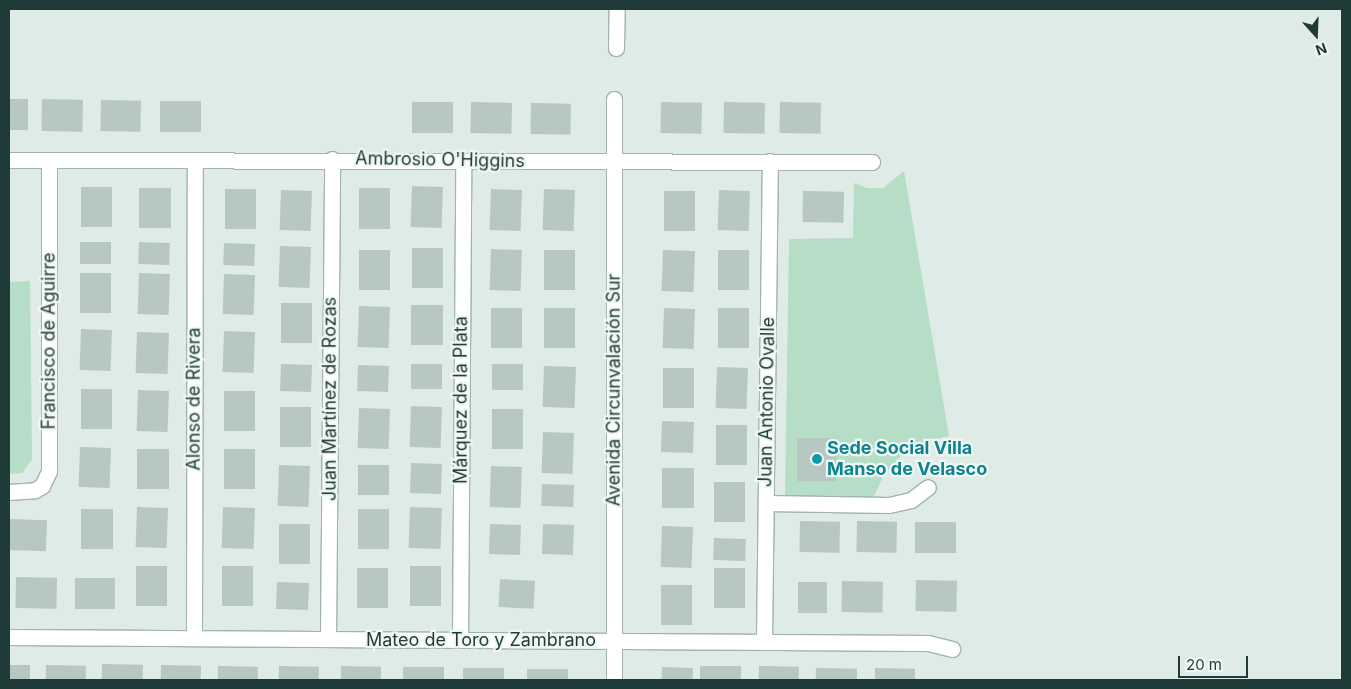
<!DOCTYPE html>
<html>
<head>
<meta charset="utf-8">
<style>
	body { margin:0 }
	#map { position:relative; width:1351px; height:689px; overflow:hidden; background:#dfebe7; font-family:Inter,sans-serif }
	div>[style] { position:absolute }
	.green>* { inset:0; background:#b6ddc5 }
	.building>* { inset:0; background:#b7c8c3; transform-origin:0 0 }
	.roads { filter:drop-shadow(1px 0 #a2b3af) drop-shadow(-1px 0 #a2b3af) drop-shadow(0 1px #a2b3af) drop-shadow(0 -1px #a2b3af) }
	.minor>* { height:15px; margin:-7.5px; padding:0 7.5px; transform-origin:7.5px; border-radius:7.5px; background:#fff }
	.dots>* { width:14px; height:14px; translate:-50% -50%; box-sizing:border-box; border:2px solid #eff7f4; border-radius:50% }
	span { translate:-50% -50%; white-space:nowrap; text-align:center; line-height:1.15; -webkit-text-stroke:4.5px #eff7f4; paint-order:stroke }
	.street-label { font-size:18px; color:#1f3b37 }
	.culture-label { font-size:18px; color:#0d838f; font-weight:700 }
	.left { translate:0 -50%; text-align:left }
	.frame { position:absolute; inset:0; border:10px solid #1f3b37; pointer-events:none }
	.north { position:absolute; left:1291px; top:10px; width:50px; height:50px; -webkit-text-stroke:4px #eff7f4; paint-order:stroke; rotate:160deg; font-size:14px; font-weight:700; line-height:20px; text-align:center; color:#1f3b37 }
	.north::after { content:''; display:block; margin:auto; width:18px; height:22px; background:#1f3b37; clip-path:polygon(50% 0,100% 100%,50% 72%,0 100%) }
	.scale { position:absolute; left:1178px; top:656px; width:70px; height:22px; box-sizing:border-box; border:2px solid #1f3b37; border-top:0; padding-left:6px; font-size:15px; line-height:18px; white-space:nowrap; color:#1f3b37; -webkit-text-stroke:4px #eff7f4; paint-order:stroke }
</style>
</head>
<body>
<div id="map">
	<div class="green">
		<div style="clip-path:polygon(904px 171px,949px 436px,924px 442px,902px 455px,884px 475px,873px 498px,785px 497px,789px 239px,853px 238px,854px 183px,867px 188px,883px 188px)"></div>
		<div style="clip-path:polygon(30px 281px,32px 460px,22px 473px,9px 474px,9px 282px)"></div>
	</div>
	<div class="building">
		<div style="left:9px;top:99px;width:19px;height:31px"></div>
		<div style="left:42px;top:99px;width:41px;height:32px;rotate:1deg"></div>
		<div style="left:101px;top:100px;width:40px;height:31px;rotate:1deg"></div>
		<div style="left:160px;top:101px;width:41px;height:31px"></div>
		<div style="left:412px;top:102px;width:41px;height:31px"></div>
		<div style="left:471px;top:102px;width:41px;height:31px;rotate:1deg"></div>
		<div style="left:661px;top:102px;width:41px;height:31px;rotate:1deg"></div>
		<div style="left:724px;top:102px;width:41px;height:31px;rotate:1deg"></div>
		<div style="left:780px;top:102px;width:41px;height:31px;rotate:1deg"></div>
		<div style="left:531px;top:103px;width:40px;height:31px;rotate:1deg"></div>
		<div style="left:412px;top:186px;width:31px;height:41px;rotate:2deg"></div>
		<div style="left:81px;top:187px;width:31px;height:40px"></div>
		<div style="left:139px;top:188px;width:32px;height:40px"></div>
		<div style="left:359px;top:188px;width:31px;height:41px"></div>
		<div style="left:225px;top:189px;width:31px;height:40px"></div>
		<div style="left:491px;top:189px;width:31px;height:41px;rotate:2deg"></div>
		<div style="left:544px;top:189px;width:31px;height:41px;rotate:2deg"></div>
		<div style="left:281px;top:190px;width:31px;height:40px;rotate:2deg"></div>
		<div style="left:719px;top:190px;width:31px;height:40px;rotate:2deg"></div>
		<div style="left:664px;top:191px;width:31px;height:40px"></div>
		<div style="left:803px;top:191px;width:41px;height:31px;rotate:1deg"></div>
		<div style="left:80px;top:242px;width:31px;height:22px"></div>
		<div style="left:139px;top:242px;width:31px;height:22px;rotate:2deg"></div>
		<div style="left:224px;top:243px;width:31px;height:22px;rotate:2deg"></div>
		<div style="left:280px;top:246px;width:31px;height:41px;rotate:2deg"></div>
		<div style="left:412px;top:248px;width:31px;height:40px"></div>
		<div style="left:491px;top:249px;width:31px;height:41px;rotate:2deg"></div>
		<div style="left:359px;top:250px;width:31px;height:40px"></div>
		<div style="left:544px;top:250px;width:31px;height:40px"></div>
		<div style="left:663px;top:250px;width:32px;height:41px;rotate:2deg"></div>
		<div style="left:718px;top:250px;width:31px;height:40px"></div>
		<div style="left:80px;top:273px;width:31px;height:40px"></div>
		<div style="left:139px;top:273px;width:31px;height:41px;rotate:2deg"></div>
		<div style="left:224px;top:274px;width:31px;height:40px;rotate:2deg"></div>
		<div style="left:281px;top:303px;width:31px;height:40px"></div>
		<div style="left:411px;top:305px;width:32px;height:40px"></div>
		<div style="left:359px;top:306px;width:31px;height:41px;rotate:2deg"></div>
		<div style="left:491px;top:308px;width:31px;height:40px"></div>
		<div style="left:544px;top:308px;width:31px;height:40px"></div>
		<div style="left:664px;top:308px;width:31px;height:40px;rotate:2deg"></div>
		<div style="left:718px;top:308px;width:31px;height:40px"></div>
		<div style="left:81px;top:329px;width:31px;height:41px;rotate:2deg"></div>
		<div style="left:224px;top:331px;width:31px;height:41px;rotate:2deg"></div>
		<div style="left:137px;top:332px;width:32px;height:41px;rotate:2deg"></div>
		<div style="left:281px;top:364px;width:31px;height:27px;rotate:2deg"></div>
		<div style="left:411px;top:364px;width:31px;height:25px"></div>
		<div style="left:492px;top:364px;width:31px;height:26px"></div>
		<div style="left:358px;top:365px;width:31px;height:26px;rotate:2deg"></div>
		<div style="left:544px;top:366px;width:32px;height:41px;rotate:2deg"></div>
		<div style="left:717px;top:367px;width:31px;height:41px;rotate:2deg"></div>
		<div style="left:663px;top:368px;width:31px;height:40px"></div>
		<div style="left:81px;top:389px;width:31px;height:40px"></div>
		<div style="left:138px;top:390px;width:31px;height:41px;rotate:2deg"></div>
		<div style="left:224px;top:391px;width:31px;height:40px"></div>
		<div style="left:411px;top:406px;width:31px;height:41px;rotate:2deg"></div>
		<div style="left:280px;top:407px;width:31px;height:40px"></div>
		<div style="left:359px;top:408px;width:31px;height:40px;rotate:2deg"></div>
		<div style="left:492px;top:409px;width:31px;height:40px"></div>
		<div style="left:662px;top:421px;width:32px;height:31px;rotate:2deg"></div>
		<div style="left:716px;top:425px;width:31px;height:40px"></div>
		<div style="left:543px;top:432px;width:31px;height:41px;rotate:2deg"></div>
		<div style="left:797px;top:438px;width:39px;height:43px"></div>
		<div style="left:80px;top:447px;width:31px;height:40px;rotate:2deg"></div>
		<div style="left:137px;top:449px;width:32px;height:40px"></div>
		<div style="left:224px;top:449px;width:31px;height:40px"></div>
		<div style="left:411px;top:463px;width:31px;height:30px;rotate:2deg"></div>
		<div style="left:279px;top:465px;width:31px;height:41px;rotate:2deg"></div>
		<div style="left:358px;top:465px;width:31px;height:30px"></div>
		<div style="left:491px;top:466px;width:31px;height:41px;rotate:2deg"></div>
		<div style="left:662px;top:468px;width:32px;height:40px"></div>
		<div style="left:714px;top:482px;width:31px;height:40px"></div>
		<div style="left:542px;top:484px;width:32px;height:22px;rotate:2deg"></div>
		<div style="left:137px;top:507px;width:31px;height:40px;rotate:2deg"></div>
		<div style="left:223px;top:507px;width:32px;height:41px;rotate:2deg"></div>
		<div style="left:410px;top:507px;width:32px;height:41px;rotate:2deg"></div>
		<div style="left:81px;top:509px;width:32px;height:40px"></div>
		<div style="left:358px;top:509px;width:31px;height:40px"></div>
		<div style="left:9px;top:519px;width:38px;height:31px;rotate:2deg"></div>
		<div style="left:800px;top:521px;width:40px;height:31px;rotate:1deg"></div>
		<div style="left:857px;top:521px;width:40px;height:31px;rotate:1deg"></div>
		<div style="left:915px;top:522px;width:41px;height:31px"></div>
		<div style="left:279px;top:524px;width:31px;height:40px"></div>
		<div style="left:490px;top:524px;width:31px;height:30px;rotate:2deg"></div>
		<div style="left:543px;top:524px;width:31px;height:30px;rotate:2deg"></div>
		<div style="left:662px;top:526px;width:31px;height:41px;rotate:2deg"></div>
		<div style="left:714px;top:538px;width:32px;height:22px;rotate:2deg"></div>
		<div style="left:136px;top:566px;width:31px;height:40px"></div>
		<div style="left:222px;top:566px;width:31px;height:40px"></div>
		<div style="left:410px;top:566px;width:31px;height:40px"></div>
		<div style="left:357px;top:568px;width:31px;height:40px"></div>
		<div style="left:714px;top:568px;width:31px;height:40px"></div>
		<div style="left:16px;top:577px;width:41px;height:31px;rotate:1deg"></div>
		<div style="left:75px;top:578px;width:40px;height:31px"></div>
		<div style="left:500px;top:579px;width:35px;height:28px;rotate:3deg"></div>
		<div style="left:916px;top:580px;width:41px;height:31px;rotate:1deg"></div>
		<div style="left:842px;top:581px;width:41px;height:31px;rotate:1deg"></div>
		<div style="left:277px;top:582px;width:32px;height:27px;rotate:2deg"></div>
		<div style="left:798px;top:582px;width:29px;height:31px"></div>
		<div style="left:661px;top:585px;width:31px;height:40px"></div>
		<div style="left:102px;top:664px;width:41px;height:16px;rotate:1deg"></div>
		<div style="left:9px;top:665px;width:21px;height:15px"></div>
		<div style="left:46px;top:665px;width:40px;height:15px;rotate:1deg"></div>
		<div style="left:161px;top:665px;width:40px;height:15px;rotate:1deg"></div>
		<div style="left:218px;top:666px;width:40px;height:14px;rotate:1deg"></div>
		<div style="left:279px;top:666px;width:40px;height:14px;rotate:1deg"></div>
		<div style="left:341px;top:666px;width:40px;height:14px;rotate:1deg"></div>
		<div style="left:700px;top:666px;width:41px;height:14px"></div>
		<div style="left:759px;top:666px;width:40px;height:14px;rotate:1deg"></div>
		<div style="left:403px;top:667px;width:41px;height:13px"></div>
		<div style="left:662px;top:667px;width:31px;height:13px;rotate:2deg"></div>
		<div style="left:463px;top:668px;width:41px;height:12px"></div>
		<div style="left:816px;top:668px;width:41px;height:12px;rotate:1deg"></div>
		<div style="left:875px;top:668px;width:40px;height:12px;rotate:1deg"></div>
		<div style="left:527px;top:669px;width:41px;height:11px"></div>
	</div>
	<div class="roads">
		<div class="minor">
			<div style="left:616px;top:48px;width:39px;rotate:-89deg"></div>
			<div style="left:9px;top:160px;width:863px;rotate:0.13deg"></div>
			<div style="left:9px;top:492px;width:26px;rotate:-4deg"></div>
			<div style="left:35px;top:490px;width:8px;rotate:-30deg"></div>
			<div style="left:42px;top:486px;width:17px;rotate:-65deg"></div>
			<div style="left:49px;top:471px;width:311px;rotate:-90deg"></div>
			<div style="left:766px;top:503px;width:123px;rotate:0.9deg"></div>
			<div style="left:889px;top:505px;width:23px;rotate:-13deg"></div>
			<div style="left:911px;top:500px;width:21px;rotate:-37deg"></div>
			<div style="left:9px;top:637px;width:919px;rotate:0.37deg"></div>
			<div style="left:928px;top:643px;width:25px;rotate:14deg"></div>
			<div style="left:194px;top:638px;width:478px;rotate:-89.9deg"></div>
			<div style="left:328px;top:639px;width:480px;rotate:-89.5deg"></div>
			<div style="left:460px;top:640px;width:479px;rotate:-89.6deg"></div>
			<div style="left:764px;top:642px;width:481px;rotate:-89.3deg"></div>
			<div style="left:614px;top:680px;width:581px;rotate:-90deg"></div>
		</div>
	</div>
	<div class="dots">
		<div style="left:817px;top:459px;background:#0f9aa8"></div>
	</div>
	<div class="street-label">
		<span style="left:440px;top:160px;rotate:1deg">Ambrosio O'Higgins</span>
		<span style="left:49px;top:341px;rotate:-90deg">Francisco de Aguirre</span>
		<span style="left:614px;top:390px;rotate:-90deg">Avenida Circunvalación Sur</span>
		<span style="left:194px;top:399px;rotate:-90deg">Alonso de Rivera</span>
		<span style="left:330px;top:399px;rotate:-90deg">Juan Martínez de Rozas</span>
		<span style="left:461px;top:400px;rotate:-90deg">Márquez de la Plata</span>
		<span style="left:767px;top:402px;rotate:-89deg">Juan Antonio Ovalle</span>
		<span style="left:481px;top:640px">Mateo de Toro y Zambrano</span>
	</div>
	<div class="culture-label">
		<span class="left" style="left:827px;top:459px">Sede Social Villa<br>Manso de Velasco</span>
	</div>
	<div class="frame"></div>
	<div class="north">N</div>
	<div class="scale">20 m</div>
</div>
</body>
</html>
